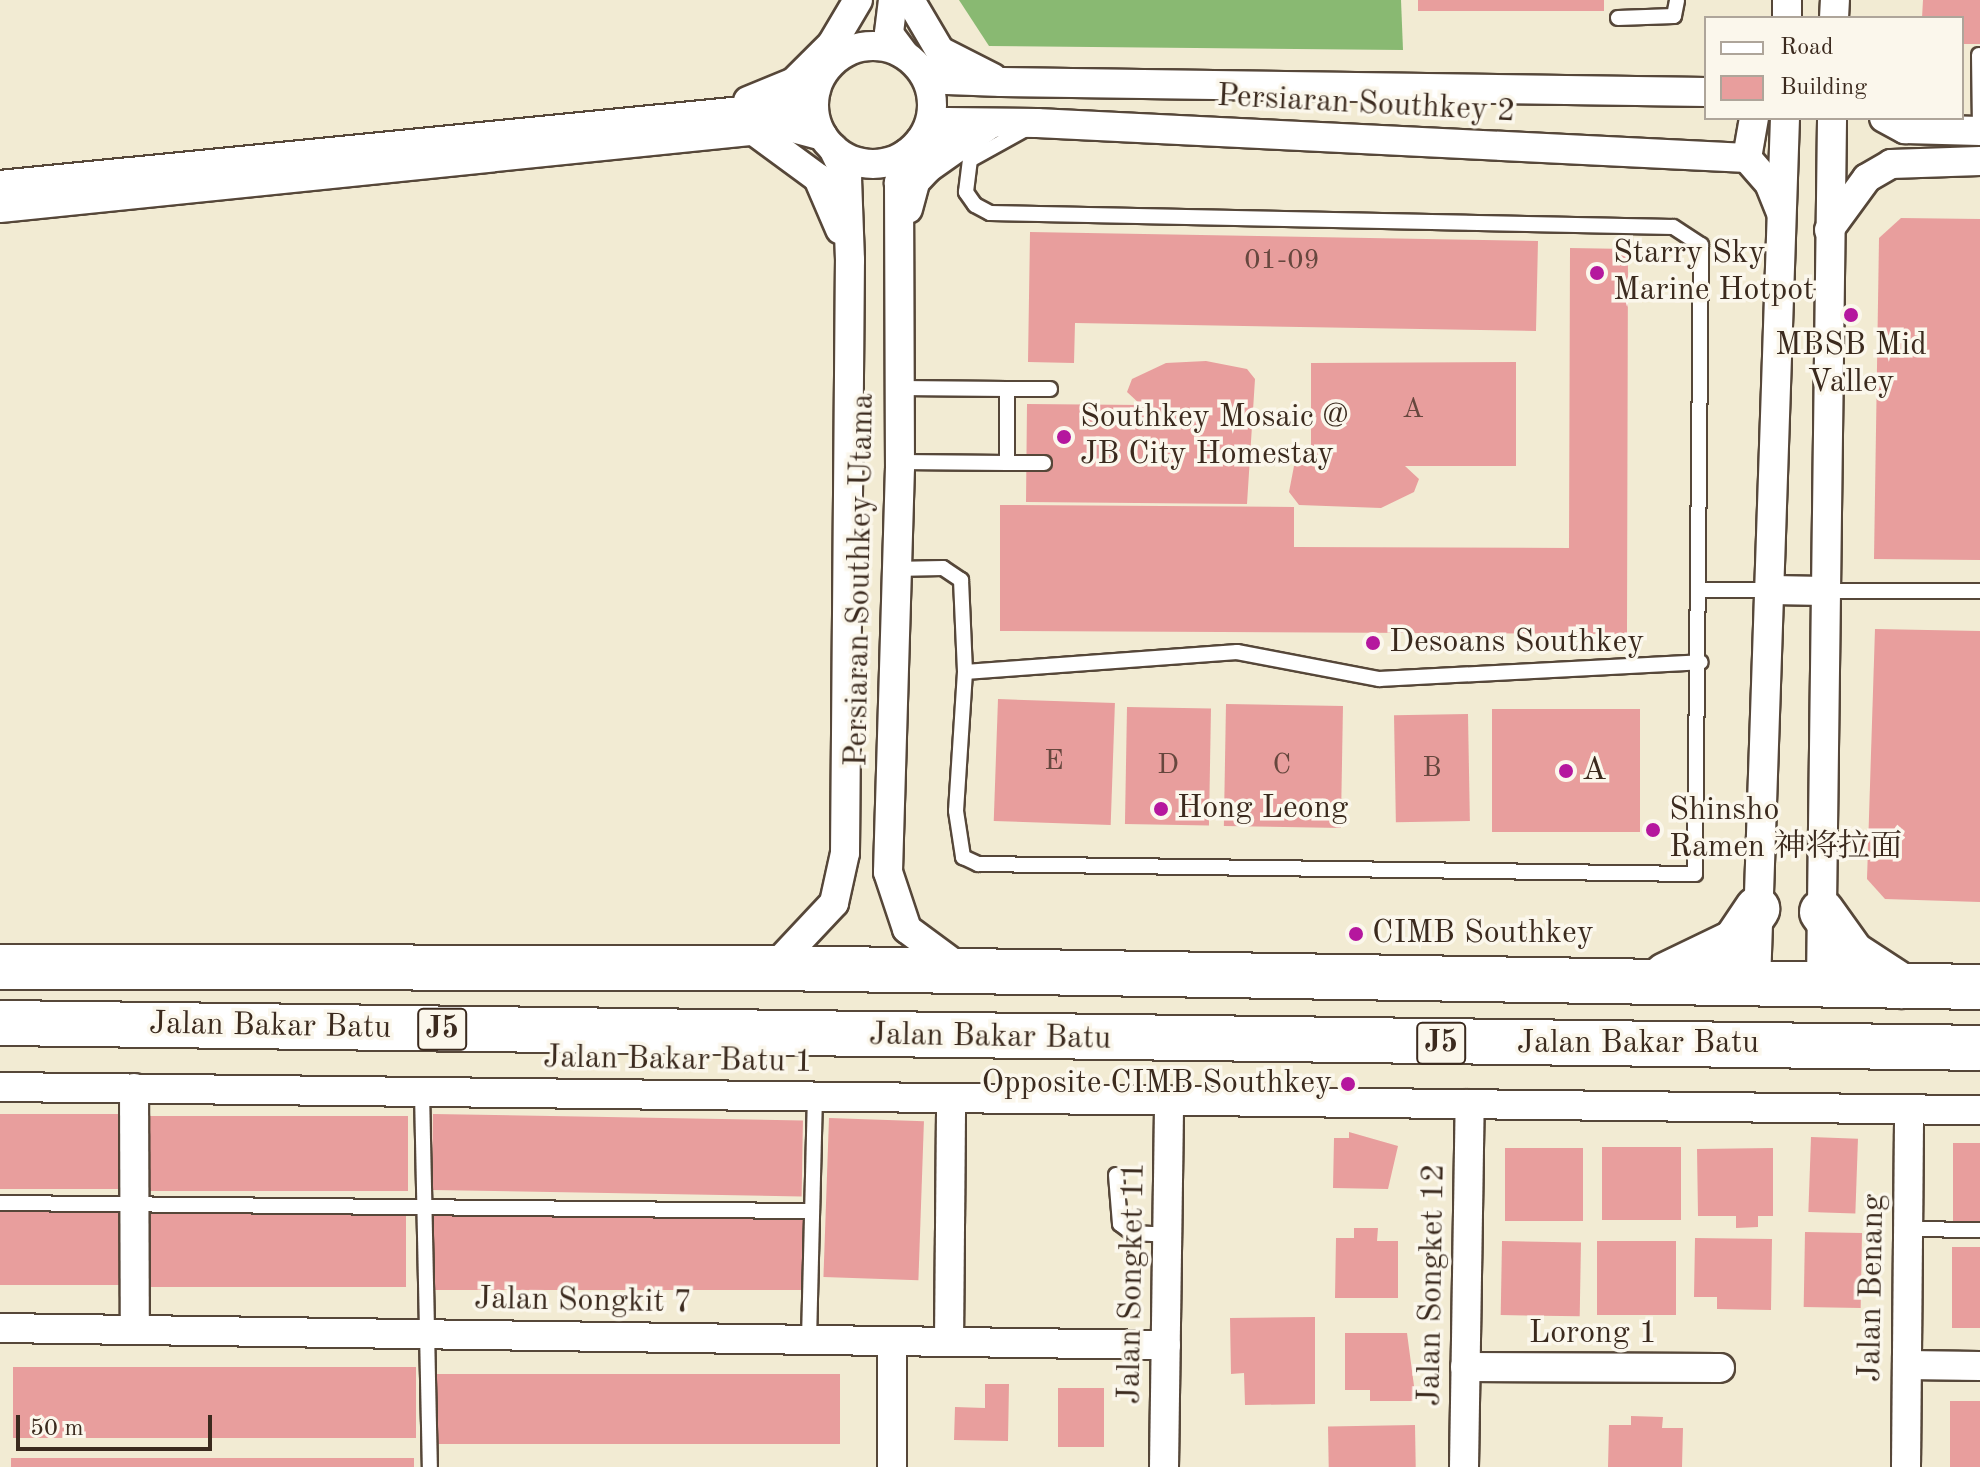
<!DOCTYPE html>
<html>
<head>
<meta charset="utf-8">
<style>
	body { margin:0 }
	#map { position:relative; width:1980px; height:1467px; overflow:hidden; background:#f2ebd3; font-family:"Old Standard TT","Noto Serif SC",serif }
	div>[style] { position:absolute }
	.forest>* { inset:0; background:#89b972 }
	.building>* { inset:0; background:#e89e9d; transform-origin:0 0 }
	.roads { filter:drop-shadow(2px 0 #564739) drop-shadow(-2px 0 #564739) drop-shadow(0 2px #564739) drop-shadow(0 -2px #564739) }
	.service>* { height:14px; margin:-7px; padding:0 7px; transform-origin:7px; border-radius:7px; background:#fff }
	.minor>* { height:28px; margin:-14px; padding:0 14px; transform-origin:14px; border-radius:14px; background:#fff }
	.minor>.ring { margin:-14px; padding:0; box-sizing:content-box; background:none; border:28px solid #fff; border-radius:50% }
	.primary>* { height:44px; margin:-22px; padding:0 22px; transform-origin:22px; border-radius:22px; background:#fff }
	.dots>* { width:22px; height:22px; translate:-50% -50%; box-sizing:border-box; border:4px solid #fbf7ec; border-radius:50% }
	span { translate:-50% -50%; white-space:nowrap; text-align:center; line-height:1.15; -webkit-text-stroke:7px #fbf7ec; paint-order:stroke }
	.number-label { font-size:28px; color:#66473e }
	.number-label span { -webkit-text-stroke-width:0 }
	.shield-label span { padding:2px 6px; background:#fbf7ec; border:2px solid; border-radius:6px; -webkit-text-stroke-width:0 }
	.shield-label { font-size:30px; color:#3b2a1e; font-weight:700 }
	.street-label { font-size:32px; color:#3b2a1e }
	.poi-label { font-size:32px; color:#3b2a1e }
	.left { translate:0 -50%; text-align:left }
	.right { translate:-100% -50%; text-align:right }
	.legend { position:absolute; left:1704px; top:16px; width:260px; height:104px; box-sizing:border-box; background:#fbf7ec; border:2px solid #aea59a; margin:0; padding:10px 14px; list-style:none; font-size:24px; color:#3b2a1e }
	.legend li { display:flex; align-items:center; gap:16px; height:40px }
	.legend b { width:40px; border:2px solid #aea59a }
	.scale { position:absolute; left:16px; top:1415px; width:196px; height:36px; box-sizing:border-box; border:4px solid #3b2a1e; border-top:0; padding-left:10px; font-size:24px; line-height:28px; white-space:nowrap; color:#3b2a1e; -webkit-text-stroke:6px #fbf7ec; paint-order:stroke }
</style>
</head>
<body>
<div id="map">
	<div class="forest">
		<div style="clip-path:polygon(959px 0,1401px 0,1403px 50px,989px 46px)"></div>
	</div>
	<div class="building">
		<div style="left:1418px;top:0;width:186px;height:11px"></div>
		<div style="clip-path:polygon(1923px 0,1980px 0,1980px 44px,1962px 44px,1962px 18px,1922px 18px)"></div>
		<div style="clip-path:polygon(1901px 218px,1980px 219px,1980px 560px,1874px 559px,1879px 238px)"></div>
		<div style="clip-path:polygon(1030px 232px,1538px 241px,1536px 331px,1075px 323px,1074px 363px,1028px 362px)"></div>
		<div style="clip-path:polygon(1570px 248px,1628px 249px,1627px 634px,1000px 631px,1000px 505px,1294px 507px,1294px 547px,1569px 548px)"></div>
		<div style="clip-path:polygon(1206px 361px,1247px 369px,1255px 379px,1247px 504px,1026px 502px,1027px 404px,1141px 405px,1127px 392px,1132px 379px,1166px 363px)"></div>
		<div style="clip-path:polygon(1516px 362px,1516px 466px,1405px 466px,1419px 479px,1414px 492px,1381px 508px,1299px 505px,1289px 492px,1294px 466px,1311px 457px,1311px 363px)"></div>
		<div style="clip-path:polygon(1875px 629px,1980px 631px,1980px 902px,1885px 899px,1867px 879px)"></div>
		<div style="left:998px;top:699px;width:117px;height:122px;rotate:2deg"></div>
		<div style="left:1226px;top:704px;width:117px;height:122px;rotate:1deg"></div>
		<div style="left:1127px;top:707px;width:84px;height:117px;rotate:1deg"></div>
		<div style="left:1492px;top:709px;width:148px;height:123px"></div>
		<div style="left:1468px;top:714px;width:107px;height:74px;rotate:89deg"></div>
		<div style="left:0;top:1114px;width:126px;height:75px"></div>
		<div style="left:433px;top:1114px;width:370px;height:76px;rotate:1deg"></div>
		<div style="left:149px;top:1116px;width:259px;height:75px"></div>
		<div style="left:829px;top:1118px;width:95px;height:159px;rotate:2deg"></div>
		<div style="clip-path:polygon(1349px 1132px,1398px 1146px,1388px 1189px,1333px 1188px,1334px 1138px,1349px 1138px)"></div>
		<div style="left:1811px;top:1137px;width:47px;height:75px;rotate:2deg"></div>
		<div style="left:1953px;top:1143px;width:27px;height:81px"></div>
		<div style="left:1602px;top:1147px;width:79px;height:73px"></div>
		<div style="left:1505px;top:1148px;width:78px;height:73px"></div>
		<div style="clip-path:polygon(1773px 1148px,1773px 1216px,1758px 1216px,1758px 1227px,1736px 1228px,1736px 1216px,1698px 1216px,1697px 1149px)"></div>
		<div style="left:0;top:1209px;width:124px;height:76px"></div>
		<div style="left:148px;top:1211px;width:258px;height:76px"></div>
		<div style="left:433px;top:1215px;width:371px;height:75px"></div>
		<div style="clip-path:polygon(1354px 1228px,1378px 1228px,1377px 1241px,1398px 1241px,1398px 1298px,1335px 1298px,1336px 1238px,1354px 1238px)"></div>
		<div style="left:1805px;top:1232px;width:57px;height:75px;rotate:1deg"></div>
		<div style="clip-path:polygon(1695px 1238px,1772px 1239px,1771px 1310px,1717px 1309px,1717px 1297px,1694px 1297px)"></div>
		<div style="left:1502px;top:1241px;width:79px;height:74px;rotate:1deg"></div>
		<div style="left:1597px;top:1241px;width:79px;height:74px"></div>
		<div style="left:1952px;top:1247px;width:28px;height:81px"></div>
		<div style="clip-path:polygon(1315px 1317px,1315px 1404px,1245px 1405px,1244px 1373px,1231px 1374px,1230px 1318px)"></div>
		<div style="clip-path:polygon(1345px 1333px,1407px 1333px,1416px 1401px,1370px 1401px,1370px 1390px,1345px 1390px)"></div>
		<div style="left:13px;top:1367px;width:403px;height:71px"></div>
		<div style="left:437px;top:1374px;width:403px;height:70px"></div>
		<div style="clip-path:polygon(985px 1384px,1009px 1384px,1008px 1441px,954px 1440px,955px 1407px,985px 1408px)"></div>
		<div style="left:1058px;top:1388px;width:46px;height:59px"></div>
		<div style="left:1950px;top:1401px;width:30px;height:66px"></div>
		<div style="clip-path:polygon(1631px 1416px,1663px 1417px,1662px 1428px,1683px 1428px,1682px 1467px,1608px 1467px,1609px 1425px,1631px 1425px)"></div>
		<div style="left:1415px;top:1425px;width:42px;height:87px;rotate:89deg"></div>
		<div style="left:11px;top:1458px;width:403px;height:9px"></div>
	</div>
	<div class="roads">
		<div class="service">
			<div style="left:1618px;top:18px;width:56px;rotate:-2deg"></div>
			<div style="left:1674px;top:16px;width:16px;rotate:-79deg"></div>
			<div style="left:1979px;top:55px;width:76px;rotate:89.2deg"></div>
			<div style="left:900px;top:388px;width:107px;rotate:0.5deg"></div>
			<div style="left:1007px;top:389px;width:74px;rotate:90deg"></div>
			<div style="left:1007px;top:463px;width:107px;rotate:-179.5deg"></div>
			<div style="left:1007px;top:389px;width:43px"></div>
			<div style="left:1007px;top:463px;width:37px"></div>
			<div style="left:893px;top:569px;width:50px;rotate:-1.1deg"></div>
			<div style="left:943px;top:568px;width:22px;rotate:34deg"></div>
			<div style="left:961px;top:580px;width:92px;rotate:87.5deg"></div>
			<div style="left:965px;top:672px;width:139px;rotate:93.7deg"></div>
			<div style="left:956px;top:811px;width:47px;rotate:81.3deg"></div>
			<div style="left:963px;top:857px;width:17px;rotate:25deg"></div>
			<div style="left:978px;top:864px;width:717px;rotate:0.8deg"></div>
			<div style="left:1695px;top:874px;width:629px;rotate:-89.45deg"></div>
			<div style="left:1701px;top:245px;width:33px;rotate:-147deg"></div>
			<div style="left:1673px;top:227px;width:683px;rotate:-178.83deg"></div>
			<div style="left:990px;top:213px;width:17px;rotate:-152deg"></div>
			<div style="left:975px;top:205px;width:16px;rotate:-125deg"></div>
			<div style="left:966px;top:192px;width:32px;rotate:-83deg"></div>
			<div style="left:970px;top:160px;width:64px;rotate:-29deg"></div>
			<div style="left:1700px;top:590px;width:71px"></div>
			<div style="left:1824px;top:591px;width:156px"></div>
			<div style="left:965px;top:672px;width:273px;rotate:-4.2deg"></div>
			<div style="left:1237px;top:652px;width:145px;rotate:10.8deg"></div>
			<div style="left:1379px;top:679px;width:322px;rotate:-3deg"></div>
			<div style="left:422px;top:1092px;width:375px;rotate:88.8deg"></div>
			<div style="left:1116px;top:1175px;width:49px;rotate:85.3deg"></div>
			<div style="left:1120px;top:1224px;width:15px;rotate:37deg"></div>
			<div style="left:1132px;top:1233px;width:35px;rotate:3deg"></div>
			<div style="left:0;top:1203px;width:811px;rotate:0.57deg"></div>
			<div style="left:1908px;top:1229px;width:72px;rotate:0.8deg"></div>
			<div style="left:809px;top:1340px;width:244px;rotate:-88.6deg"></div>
		</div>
		<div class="minor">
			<div style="left:893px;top:0;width:34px;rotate:97deg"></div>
			<div style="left:889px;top:34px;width:25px;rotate:53deg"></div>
			<div style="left:910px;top:0;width:59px;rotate:59.5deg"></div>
			<div style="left:940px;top:51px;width:59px;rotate:27deg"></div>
			<div style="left:1787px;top:0;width:18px;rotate:90deg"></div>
			<div style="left:1834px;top:18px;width:18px;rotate:-87deg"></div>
			<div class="ring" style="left:814px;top:46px;width:90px;height:90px"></div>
			<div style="left:921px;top:69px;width:28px;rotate:23deg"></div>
			<div style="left:947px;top:80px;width:54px;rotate:2.1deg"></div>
			<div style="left:1001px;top:82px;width:705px;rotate:0.81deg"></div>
			<div style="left:748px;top:101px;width:50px;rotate:-22.4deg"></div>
			<div style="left:794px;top:82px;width:54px;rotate:-45deg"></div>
			<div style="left:832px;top:44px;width:51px;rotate:-59.4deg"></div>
			<div style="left:1884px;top:118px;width:24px;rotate:28deg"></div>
			<div style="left:1905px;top:129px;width:75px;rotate:1.5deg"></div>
			<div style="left:754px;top:131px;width:79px;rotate:36.3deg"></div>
			<div style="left:818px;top:178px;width:56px;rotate:66.7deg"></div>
			<div style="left:920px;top:141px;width:33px;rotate:-35deg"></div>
			<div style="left:947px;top:122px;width:90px;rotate:0.6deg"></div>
			<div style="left:1037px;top:123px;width:711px;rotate:2.82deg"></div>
			<div style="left:1747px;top:158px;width:33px;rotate:49deg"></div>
			<div style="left:1769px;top:183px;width:32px;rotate:68deg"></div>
			<div style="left:906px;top:154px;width:30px;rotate:104deg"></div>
			<div style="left:899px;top:183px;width:284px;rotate:89.8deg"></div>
			<div style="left:900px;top:467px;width:405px;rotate:91.7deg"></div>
			<div style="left:888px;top:872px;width:60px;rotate:71.6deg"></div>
			<div style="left:907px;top:929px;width:67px;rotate:36.5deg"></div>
			<div style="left:1747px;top:158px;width:41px;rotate:-80.1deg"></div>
			<div style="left:0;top:185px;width:795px;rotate:-5.7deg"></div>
			<div style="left:791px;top:106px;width:30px;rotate:-34deg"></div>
			<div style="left:0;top:208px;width:793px;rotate:-5.86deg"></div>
			<div style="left:789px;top:127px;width:35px;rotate:15deg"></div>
			<div style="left:908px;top:209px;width:28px;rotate:-75deg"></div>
			<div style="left:915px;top:182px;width:19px;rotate:-47deg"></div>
			<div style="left:928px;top:168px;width:75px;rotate:-35.2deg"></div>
			<div style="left:1829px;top:230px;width:64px;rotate:-53.8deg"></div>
			<div style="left:1867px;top:178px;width:28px;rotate:-30deg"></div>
			<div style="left:1891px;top:164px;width:89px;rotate:-1.9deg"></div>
			<div style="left:1773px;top:590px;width:51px;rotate:1.1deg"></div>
			<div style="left:773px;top:968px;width:89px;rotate:-46.8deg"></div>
			<div style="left:834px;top:903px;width:51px;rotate:-77.6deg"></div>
			<div style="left:845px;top:853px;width:593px;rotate:-89.52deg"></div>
			<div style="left:850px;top:260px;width:83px;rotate:-92.1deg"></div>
			<div style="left:847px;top:177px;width:32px;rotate:-116deg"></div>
			<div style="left:1756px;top:983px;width:865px;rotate:-88.08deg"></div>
			<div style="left:1821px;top:984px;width:866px;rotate:-89.27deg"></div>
			<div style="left:0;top:1087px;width:1980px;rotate:0.67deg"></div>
			<div style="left:134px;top:1088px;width:242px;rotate:89.8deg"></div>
			<div style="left:0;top:1328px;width:1166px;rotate:0.84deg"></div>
			<div style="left:949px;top:1342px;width:244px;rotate:-89.5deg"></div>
			<div style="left:1907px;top:1365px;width:73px;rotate:0.8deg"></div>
			<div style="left:1465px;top:1367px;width:255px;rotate:0.2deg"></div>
			<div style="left:892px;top:1467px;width:126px;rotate:-90deg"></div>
			<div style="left:1164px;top:1467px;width:367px;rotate:-89.2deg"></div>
			<div style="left:1464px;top:1467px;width:363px;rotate:-89.1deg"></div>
			<div style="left:1906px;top:1467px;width:358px;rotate:-89.5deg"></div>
		</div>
		<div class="primary">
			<div style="left:1822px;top:912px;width:52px;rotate:54.5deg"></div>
			<div style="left:1852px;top:954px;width:59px;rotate:33.1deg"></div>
			<div style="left:0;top:967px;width:773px;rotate:0.07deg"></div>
			<div style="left:773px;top:968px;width:1207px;rotate:0.9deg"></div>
			<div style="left:1666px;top:975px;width:76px;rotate:-25.6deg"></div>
			<div style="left:1735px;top:942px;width:40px;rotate:-56deg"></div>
			<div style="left:0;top:1023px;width:1980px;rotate:0.72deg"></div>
		</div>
	</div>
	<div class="dots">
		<div style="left:1597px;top:273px;background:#b5179e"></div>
		<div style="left:1851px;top:315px;background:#b5179e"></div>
		<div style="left:1064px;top:437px;background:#b5179e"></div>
		<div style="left:1373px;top:643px;background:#b5179e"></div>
		<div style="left:1566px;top:771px;background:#b5179e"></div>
		<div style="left:1161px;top:809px;background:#b5179e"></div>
		<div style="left:1653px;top:830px;background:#b5179e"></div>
		<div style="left:1356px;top:934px;background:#b5179e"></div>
		<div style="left:1348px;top:1084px;background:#b5179e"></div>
	</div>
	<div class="number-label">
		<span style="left:1282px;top:261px">01-09</span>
		<span style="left:1413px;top:410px">A</span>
		<span style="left:1054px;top:762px">E</span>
		<span style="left:1168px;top:766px">D</span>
		<span style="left:1282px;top:766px">C</span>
		<span style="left:1432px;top:769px">B</span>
	</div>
	<div class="shield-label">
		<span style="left:442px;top:1029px">J5</span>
		<span style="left:1441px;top:1043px">J5</span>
	</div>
	<div class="street-label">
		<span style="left:1366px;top:105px;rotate:3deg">Persiaran Southkey 2</span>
		<span style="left:861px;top:580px;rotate:-89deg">Persiaran Southkey Utama</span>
		<span style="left:270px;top:1027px;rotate:1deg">Jalan Bakar Batu</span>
		<span style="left:990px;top:1038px;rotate:1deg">Jalan Bakar Batu</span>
		<span style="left:1638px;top:1044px">Jalan Bakar Batu</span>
		<span style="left:678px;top:1061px;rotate:1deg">Jalan Bakar Batu 1</span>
		<span style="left:1133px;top:1283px;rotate:-89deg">Jalan Songket 11</span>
		<span style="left:1433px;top:1285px;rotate:-89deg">Jalan Songket 12</span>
		<span style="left:1873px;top:1288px;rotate:-89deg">Jalan Benang</span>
		<span style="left:583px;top:1302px;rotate:1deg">Jalan Songkit 7</span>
		<span style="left:1593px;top:1334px">Lorong 1</span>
	</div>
	<div class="poi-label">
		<span class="left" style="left:1613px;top:273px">Starry Sky<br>Marine Hotpot</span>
		<span style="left:1851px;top:365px">MBSB Mid<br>Valley</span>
		<span class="left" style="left:1080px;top:437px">Southkey Mosaic @<br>JB City Homestay</span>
		<span class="left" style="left:1389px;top:643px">Desoans Southkey</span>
		<span class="left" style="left:1582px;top:771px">A</span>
		<span class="left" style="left:1177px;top:809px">Hong Leong</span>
		<span class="left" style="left:1669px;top:830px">Shinsho<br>Ramen 神将拉面</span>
		<span class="left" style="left:1372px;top:934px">CIMB Southkey</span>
		<span class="right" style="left:1332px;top:1084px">Opposite CIMB Southkey</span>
	</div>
	<ul class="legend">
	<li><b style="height:10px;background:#fff"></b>Road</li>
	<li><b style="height:22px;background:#e89e9d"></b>Building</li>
	</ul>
	<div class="scale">50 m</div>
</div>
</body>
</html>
